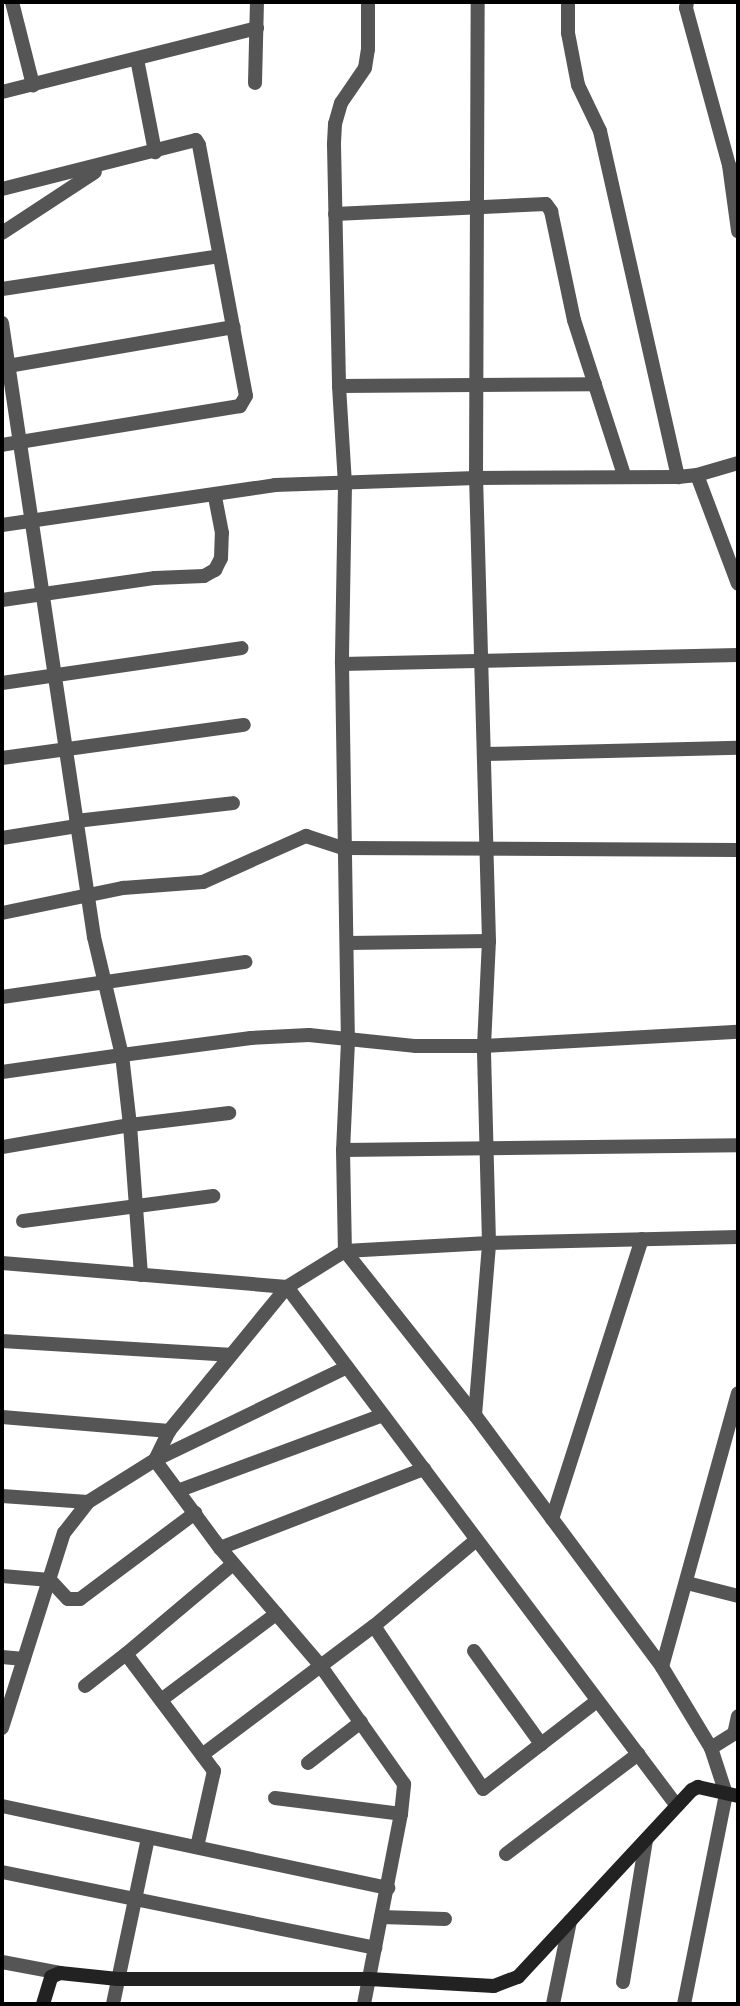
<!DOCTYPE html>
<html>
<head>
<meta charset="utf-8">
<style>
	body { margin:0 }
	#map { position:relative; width:740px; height:2006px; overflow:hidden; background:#fff; font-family:Roboto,sans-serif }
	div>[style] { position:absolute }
	.street>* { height:14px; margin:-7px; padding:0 7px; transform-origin:7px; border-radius:7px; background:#555 }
	.secondary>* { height:14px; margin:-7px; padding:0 7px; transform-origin:7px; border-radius:7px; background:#222 }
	span { translate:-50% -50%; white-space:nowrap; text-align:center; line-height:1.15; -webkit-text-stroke:5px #fff; paint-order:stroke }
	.frame { position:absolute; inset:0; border:4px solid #000; pointer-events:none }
</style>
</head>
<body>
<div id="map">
	<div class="street">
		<div style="left:12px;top:2px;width:86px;rotate:75.8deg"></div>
		<div style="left:368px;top:2px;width:47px;rotate:90deg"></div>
		<div style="left:368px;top:49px;width:19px;rotate:99deg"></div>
		<div style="left:365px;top:68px;width:42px;rotate:124.4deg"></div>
		<div style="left:341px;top:103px;width:22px;rotate:106deg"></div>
		<div style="left:335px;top:124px;width:21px;rotate:93deg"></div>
		<div style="left:334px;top:145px;width:241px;rotate:88.8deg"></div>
		<div style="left:339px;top:386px;width:98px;rotate:86.5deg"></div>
		<div style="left:345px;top:484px;width:180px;rotate:91deg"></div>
		<div style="left:342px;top:664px;width:377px;rotate:89.1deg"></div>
		<div style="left:348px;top:1041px;width:109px;rotate:92.6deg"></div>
		<div style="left:343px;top:1150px;width:101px;rotate:88.9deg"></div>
		<div style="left:345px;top:1251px;width:209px;rotate:51.6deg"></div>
		<div style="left:475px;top:1415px;width:314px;rotate:53.4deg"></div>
		<div style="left:662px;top:1667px;width:95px;rotate:58.8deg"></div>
		<div style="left:711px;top:1748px;width:48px;rotate:71.9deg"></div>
		<div style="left:726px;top:1794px;width:214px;rotate:101.3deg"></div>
		<div style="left:568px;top:2px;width:31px;rotate:90deg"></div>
		<div style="left:568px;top:33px;width:53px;rotate:79.1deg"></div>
		<div style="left:578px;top:85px;width:51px;rotate:64.4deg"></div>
		<div style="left:600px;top:131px;width:355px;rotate:77.3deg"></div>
		<div style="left:687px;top:2px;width:6px;rotate:99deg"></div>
		<div style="left:686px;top:8px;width:163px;rotate:74.7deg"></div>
		<div style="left:729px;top:165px;width:67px;rotate:82.2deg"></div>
		<div style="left:137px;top:59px;width:95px;rotate:79deg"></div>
		<div style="left:255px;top:83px;width:81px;rotate:-88.6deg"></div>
		<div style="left:2px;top:92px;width:263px;rotate:-14.1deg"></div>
		<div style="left:2px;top:189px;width:200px;rotate:-14.2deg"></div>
		<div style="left:196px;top:140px;width:6px;rotate:59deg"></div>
		<div style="left:199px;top:145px;width:255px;rotate:79.4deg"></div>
		<div style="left:246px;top:396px;width:12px;rotate:121deg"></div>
		<div style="left:240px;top:406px;width:241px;rotate:170.7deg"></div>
		<div style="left:335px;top:214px;width:211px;rotate:-2.7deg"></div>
		<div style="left:546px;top:204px;width:9px;rotate:54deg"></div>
		<div style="left:551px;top:211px;width:111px;rotate:78.1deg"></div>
		<div style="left:574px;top:320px;width:163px;rotate:72.1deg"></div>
		<div style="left:2px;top:233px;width:111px;rotate:-33.3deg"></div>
		<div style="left:2px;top:289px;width:220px;rotate:-8.6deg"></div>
		<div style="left:2px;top:323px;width:621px;rotate:81.48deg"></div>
		<div style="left:94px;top:937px;width:121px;rotate:76.7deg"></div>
		<div style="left:122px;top:1055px;width:130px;rotate:-7.5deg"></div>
		<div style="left:251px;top:1038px;width:58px;rotate:-3deg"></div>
		<div style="left:309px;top:1035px;width:108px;rotate:5.9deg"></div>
		<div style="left:416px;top:1046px;width:68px"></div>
		<div style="left:484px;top:1046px;width:254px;rotate:-3.2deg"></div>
		<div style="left:2px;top:367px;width:235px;rotate:-9.8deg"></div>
		<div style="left:339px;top:386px;width:256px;rotate:-0.4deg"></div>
		<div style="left:697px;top:475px;width:116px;rotate:69.4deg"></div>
		<div style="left:2px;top:525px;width:276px;rotate:-8.3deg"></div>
		<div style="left:275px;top:485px;width:201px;rotate:-2deg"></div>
		<div style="left:476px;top:478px;width:202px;rotate:-0.3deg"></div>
		<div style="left:678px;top:477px;width:19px;rotate:-6deg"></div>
		<div style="left:697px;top:475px;width:43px;rotate:-16.3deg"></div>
		<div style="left:2px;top:600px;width:155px;rotate:-8.2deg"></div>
		<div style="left:155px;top:578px;width:49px;rotate:-2.3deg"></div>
		<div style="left:204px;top:576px;width:13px;rotate:-29deg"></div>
		<div style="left:215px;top:570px;width:13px;rotate:-63deg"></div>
		<div style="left:221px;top:558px;width:25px;rotate:-88deg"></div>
		<div style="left:222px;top:533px;width:38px;rotate:-101deg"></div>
		<div style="left:342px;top:664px;width:396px;rotate:-1.3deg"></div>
		<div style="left:2px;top:683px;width:242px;rotate:-8.3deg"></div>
		<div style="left:485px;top:754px;width:253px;rotate:-1.4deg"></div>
		<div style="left:2px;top:758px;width:244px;rotate:-7.8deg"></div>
		<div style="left:76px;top:821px;width:158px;rotate:-6.5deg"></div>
		<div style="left:2px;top:838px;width:76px;rotate:-9.1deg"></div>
		<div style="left:2px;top:913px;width:124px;rotate:-11.7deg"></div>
		<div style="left:123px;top:888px;width:80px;rotate:-4.3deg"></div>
		<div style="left:203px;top:882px;width:113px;rotate:-24.1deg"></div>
		<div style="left:306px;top:836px;width:39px;rotate:18deg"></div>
		<div style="left:343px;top:848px;width:395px;rotate:0.3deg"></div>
		<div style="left:348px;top:943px;width:141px;rotate:-0.8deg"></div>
		<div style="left:489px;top:941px;width:463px;rotate:-91.6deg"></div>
		<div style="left:476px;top:478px;width:476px;rotate:-89.8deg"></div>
		<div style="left:2px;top:997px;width:246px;rotate:-8.2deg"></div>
		<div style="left:2px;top:1072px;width:121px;rotate:-8.1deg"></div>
		<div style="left:122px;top:1055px;width:70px;rotate:83.5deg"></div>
		<div style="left:130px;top:1125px;width:130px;rotate:170.2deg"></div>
		<div style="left:343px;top:1150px;width:395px;rotate:-0.7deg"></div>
		<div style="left:23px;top:1221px;width:192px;rotate:-7.5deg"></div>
		<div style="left:2px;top:1263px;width:286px;rotate:4.8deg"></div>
		<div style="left:287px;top:1287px;width:649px;rotate:53.08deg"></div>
		<div style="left:141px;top:1275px;width:150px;rotate:-94.2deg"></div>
		<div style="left:130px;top:1125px;width:100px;rotate:-6.9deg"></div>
		<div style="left:2px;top:1341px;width:227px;rotate:3.5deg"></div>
		<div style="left:475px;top:1415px;width:173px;rotate:-85.3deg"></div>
		<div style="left:489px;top:1243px;width:197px;rotate:-91.5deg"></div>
		<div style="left:484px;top:1046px;width:105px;rotate:-87.3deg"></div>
		<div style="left:2px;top:1417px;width:168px;rotate:4.8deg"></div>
		<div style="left:180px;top:1490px;width:216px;rotate:-20.3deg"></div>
		<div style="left:2px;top:1496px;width:86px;rotate:4deg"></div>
		<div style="left:552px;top:1519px;width:294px;rotate:-72.2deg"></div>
		<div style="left:220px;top:1548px;width:219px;rotate:-21.2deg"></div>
		<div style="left:2px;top:1576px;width:48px;rotate:4.8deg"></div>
		<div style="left:50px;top:1580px;width:26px;rotate:47deg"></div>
		<div style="left:68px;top:1599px;width:12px"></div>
		<div style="left:80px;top:1599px;width:144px;rotate:-36.8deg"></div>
		<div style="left:687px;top:1583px;width:53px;rotate:14.3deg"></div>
		<div style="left:374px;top:1626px;width:196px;rotate:56.2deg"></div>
		<div style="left:483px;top:1789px;width:144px;rotate:-37.7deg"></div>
		<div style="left:474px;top:1651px;width:115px;rotate:54.2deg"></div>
		<div style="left:2px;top:1657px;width:22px;rotate:5deg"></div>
		<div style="left:662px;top:1667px;width:284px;rotate:-74.5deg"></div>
		<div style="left:85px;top:1686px;width:52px;rotate:-38deg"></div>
		<div style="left:161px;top:1700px;width:144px;rotate:-36.8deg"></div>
		<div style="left:2px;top:1728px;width:205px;rotate:-72.4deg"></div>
		<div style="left:64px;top:1533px;width:39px;rotate:-52deg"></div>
		<div style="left:88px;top:1502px;width:79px;rotate:-32.1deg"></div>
		<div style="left:155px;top:1460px;width:213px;rotate:-25.8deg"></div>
		<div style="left:735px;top:1730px;width:14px;rotate:-78deg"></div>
		<div style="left:711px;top:1748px;width:32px;rotate:-32deg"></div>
		<div style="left:202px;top:1755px;width:215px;rotate:-36.9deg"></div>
		<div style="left:374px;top:1626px;width:133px;rotate:-40.1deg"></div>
		<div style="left:308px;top:1763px;width:67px;rotate:-37.7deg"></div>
		<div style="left:275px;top:1798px;width:127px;rotate:7.2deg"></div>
		<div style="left:2px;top:1806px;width:395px;rotate:12deg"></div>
		<div style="left:197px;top:1847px;width:78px;rotate:-77.4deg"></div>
		<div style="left:214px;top:1771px;width:146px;rotate:-126.9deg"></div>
		<div style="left:126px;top:1654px;width:140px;rotate:-40.1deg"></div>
		<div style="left:506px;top:1854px;width:166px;rotate:-37.1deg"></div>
		<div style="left:2px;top:1872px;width:381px;rotate:11.5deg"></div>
		<div style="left:381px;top:1917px;width:64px;rotate:1.8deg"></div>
		<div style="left:2px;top:1962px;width:59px;rotate:10.7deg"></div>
		<div style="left:623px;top:1982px;width:144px;rotate:-80.8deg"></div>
		<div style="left:113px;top:2004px;width:170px;rotate:-78.1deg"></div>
		<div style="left:364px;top:2004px;width:194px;rotate:-79deg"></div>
		<div style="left:401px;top:1814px;width:30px;rotate:-84deg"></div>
		<div style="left:404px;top:1784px;width:146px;rotate:-125.2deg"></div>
		<div style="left:320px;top:1665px;width:154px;rotate:-130.5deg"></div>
		<div style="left:220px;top:1548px;width:109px;rotate:-126.5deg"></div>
		<div style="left:155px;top:1460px;width:32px;rotate:-64deg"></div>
		<div style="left:169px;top:1431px;width:186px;rotate:-50.7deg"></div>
		<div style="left:287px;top:1287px;width:68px;rotate:-31.8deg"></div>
		<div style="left:345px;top:1251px;width:144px;rotate:-3.2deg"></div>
		<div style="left:489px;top:1243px;width:249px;rotate:-1.4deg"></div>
		<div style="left:553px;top:2004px;width:85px;rotate:-78.4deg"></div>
	</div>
	<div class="secondary">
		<div style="left:43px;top:2004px;width:28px;rotate:-73deg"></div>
		<div style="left:51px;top:1977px;width:10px;rotate:-24deg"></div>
		<div style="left:60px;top:1973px;width:58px;rotate:5.9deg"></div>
		<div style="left:118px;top:1979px;width:251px"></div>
		<div style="left:369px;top:1979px;width:125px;rotate:3.2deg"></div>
		<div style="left:494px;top:1986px;width:26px;rotate:-21deg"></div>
		<div style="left:518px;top:1977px;width:255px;rotate:-47.1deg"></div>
		<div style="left:692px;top:1790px;width:7px;rotate:-27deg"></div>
		<div style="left:698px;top:1787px;width:41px;rotate:12.7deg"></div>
	</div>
	<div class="frame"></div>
</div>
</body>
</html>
